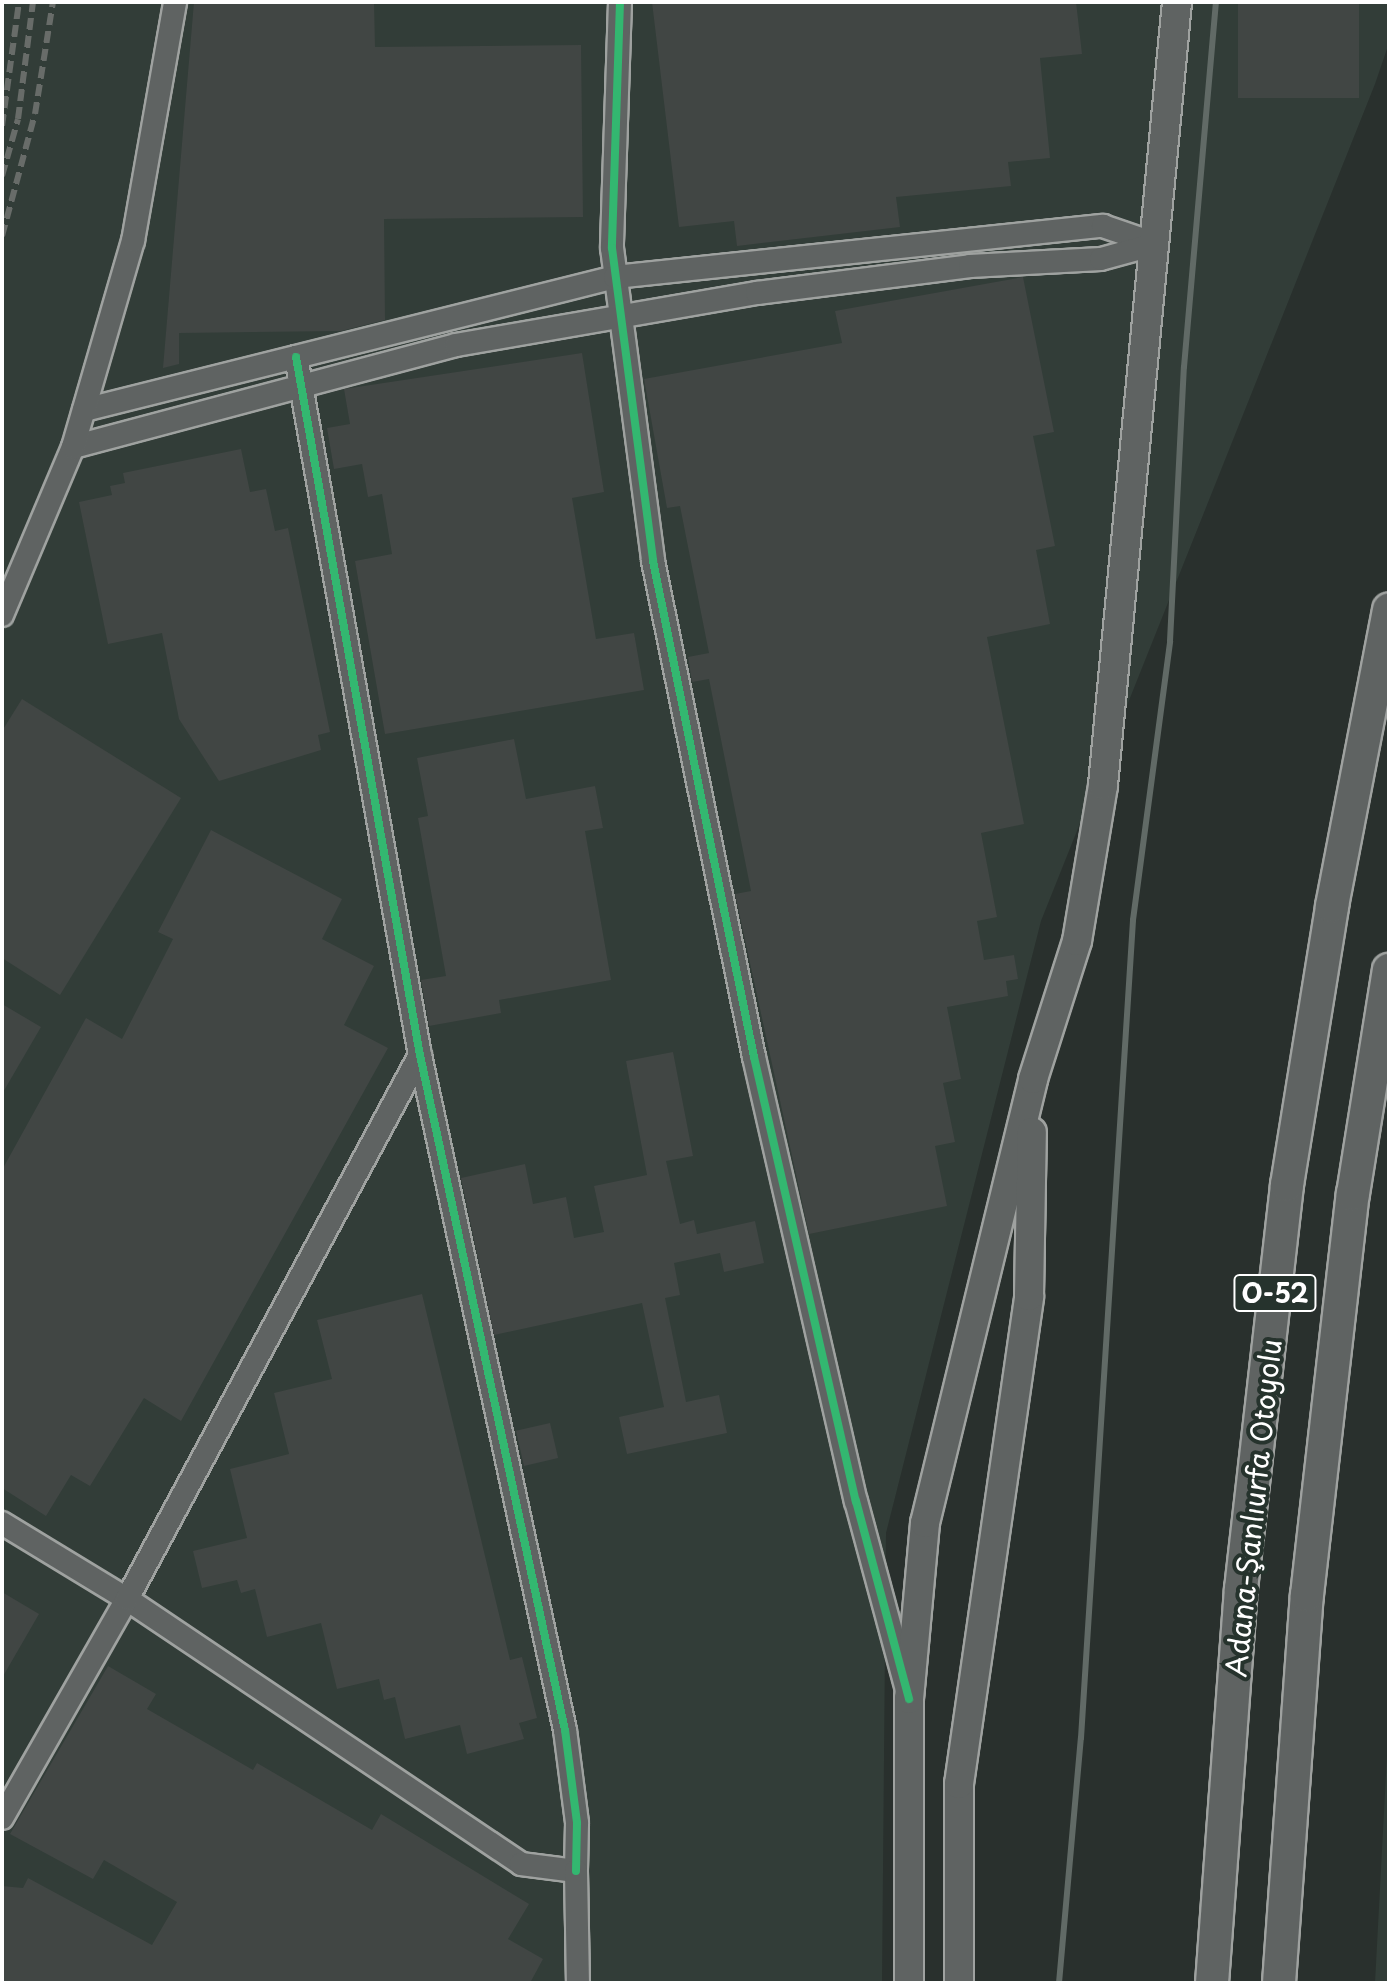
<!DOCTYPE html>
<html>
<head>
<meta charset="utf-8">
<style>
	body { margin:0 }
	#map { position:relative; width:1391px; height:1985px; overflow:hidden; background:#29302d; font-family:"Playpen Sans",sans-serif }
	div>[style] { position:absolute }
	.built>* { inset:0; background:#323d38 }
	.stream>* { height:6px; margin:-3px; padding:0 3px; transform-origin:3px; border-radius:3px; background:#616a66 }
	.building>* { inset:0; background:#414644; transform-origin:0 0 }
	.roads { filter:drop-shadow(2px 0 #9fa2a0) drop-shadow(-2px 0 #9fa2a0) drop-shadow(0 2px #9fa2a0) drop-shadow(0 -2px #9fa2a0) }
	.minor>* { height:22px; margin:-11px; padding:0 11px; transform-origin:11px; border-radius:11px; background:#5f6362 }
	.major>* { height:28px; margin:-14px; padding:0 14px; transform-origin:14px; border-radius:14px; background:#5f6362 }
	.highway>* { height:32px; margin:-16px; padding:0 16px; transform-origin:16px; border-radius:16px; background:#5f6362 }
	.rail>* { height:6px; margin-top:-3px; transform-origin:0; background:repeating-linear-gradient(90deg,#686c69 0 12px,transparent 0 18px) }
	.cycleway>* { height:8px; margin:-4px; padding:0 4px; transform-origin:4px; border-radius:4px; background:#33b770 }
	span { translate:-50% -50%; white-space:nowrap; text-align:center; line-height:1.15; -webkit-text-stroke:8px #26332d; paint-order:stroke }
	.shield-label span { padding:2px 6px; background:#26332d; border:2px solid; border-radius:6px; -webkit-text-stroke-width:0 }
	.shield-label { font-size:26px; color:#fff; font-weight:700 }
	.street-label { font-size:28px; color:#fff }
	.frame { position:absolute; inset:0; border:4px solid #fff; pointer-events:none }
</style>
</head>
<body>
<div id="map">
	<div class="built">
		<div style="clip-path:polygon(2px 2px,1389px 2px,1389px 43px,1375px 84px,1041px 921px,886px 1533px,882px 1983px,2px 1983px)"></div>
		<div style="clip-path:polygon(1389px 1717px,1389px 1983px,1375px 1983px)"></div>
	</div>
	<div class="stream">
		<div style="left:1059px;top:1983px;width:246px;rotate:-84.9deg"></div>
		<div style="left:1081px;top:1738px;width:820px;rotate:-86.36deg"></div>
		<div style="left:1133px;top:920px;width:281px;rotate:-82.4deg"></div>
		<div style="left:1170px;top:641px;width:274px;rotate:-87.1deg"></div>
		<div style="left:1184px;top:367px;width:366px;rotate:-85deg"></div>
	</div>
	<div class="building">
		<div style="clip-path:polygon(194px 2px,374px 2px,375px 47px,581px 45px,583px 217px,384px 219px,385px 320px,341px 331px,179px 333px,179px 364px,163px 368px)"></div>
		<div style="clip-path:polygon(652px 2px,1076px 2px,1082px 54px,1040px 58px,1050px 158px,1008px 162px,1011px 186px,896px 197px,900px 227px,737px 246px,734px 221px,679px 227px)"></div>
		<div style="left:1238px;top:2px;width:121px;height:96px"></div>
		<div style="clip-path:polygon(1023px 277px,1054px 432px,1033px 436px,1055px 546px,1036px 550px,1050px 624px,987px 637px,1024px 824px,981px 833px,997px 917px,977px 921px,984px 960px,1014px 955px,1018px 979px,1006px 981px,1008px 996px,947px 1007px,961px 1079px,943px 1083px,955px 1142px,935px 1146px,947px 1206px,809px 1234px,735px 894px,751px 891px,709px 679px,692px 682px,688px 657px,709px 653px,680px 506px,667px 508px,644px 379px,842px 343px,835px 311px)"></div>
		<div style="clip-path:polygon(582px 353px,604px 492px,572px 498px,596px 639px,634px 633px,644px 690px,385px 734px,355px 561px,392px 554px,382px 494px,368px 497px,362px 464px,334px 469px,327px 428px,350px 424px,344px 389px)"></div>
		<div style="clip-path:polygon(241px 449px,250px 492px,266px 489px,275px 531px,288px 528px,330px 732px,318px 735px,321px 750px,219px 781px,179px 719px,162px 633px,108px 644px,79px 502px,112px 495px,110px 486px,125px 483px,123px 473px)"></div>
		<div style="clip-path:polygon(22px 699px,181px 798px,60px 995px,2px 958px,2px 731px)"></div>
		<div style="clip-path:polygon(514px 739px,526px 799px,595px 786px,603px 828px,585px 831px,611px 980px,499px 1000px,501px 1013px,429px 1026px,421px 980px,446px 976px,418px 818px,428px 816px,417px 758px)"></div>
		<div style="clip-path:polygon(211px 830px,342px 899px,322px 939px,374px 966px,344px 1025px,388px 1048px,181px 1421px,144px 1398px,90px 1486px,71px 1475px,46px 1516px,2px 1488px,2px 1170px,86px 1018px,122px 1039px,173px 939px,158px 932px)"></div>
		<div style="clip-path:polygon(2px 1004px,41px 1027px,2px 1094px)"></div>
		<div style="clip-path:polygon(673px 1052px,693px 1156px,666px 1161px,680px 1224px,694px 1220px,697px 1234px,755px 1221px,764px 1263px,724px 1272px,720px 1253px,674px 1263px,680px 1295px,665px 1298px,686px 1402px,719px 1395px,727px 1433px,627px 1454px,619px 1417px,664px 1407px,642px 1303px,494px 1335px,461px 1178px,525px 1164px,533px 1204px,566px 1197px,574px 1238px,604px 1232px,594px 1186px,647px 1175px,626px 1061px)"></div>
		<div style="clip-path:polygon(422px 1294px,510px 1660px,522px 1657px,537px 1718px,519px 1723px,524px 1739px,467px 1754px,460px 1725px,405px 1739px,395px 1697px,384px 1700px,379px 1679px,337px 1689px,321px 1623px,267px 1637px,255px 1589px,241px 1593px,237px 1580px,202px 1588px,193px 1551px,247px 1538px,230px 1469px,289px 1454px,274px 1393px,332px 1379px,317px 1320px)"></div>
		<div style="left:550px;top:1423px;width:36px;height:35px;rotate:77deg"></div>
		<div style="clip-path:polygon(2px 1592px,39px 1614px,2px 1678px)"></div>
		<div style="clip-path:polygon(108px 1666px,156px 1694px,147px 1709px,253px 1770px,257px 1763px,372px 1830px,381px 1814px,529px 1904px,508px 1939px,543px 1959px,530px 1983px,2px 1983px,2px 1886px,23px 1888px,28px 1878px,152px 1945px,177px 1902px,104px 1860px,93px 1879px,10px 1834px)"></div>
	</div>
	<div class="roads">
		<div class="minor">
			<div style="left:620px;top:2px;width:246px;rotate:91.9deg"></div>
			<div style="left:612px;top:248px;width:316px;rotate:82.5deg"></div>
			<div style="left:653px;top:561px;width:506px;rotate:78.49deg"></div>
			<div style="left:754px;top:1057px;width:456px;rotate:77.1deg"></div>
			<div style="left:856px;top:1501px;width:196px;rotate:74.9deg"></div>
			<div style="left:296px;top:357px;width:709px;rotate:79.93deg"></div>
			<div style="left:420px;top:1055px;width:690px;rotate:77.88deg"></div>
			<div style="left:565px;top:1730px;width:94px;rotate:82.6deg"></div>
			<div style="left:577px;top:1823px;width:48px;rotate:91.2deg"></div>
			<div style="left:84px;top:410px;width:547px;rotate:-14.06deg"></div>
			<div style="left:615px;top:277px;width:491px;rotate:-6deg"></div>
			<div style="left:1103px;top:226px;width:55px;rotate:19.1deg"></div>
			<div style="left:73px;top:447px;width:396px;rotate:-14.9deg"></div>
			<div style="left:456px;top:345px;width:305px;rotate:-9.8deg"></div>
			<div style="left:757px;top:293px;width:215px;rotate:-7.2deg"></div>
			<div style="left:970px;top:266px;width:131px;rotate:-3.1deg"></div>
			<div style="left:1101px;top:259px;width:56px;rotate:-15.5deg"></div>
			<div style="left:2px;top:615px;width:182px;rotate:-67.1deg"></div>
			<div style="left:73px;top:447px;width:215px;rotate:-73.8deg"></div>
			<div style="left:133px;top:241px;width:243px;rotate:-80deg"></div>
			<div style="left:2px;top:1523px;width:146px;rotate:31.3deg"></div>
			<div style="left:127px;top:1599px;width:475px;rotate:33.9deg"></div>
			<div style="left:521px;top:1864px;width:55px;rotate:7.3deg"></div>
			<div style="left:576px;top:1871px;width:112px;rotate:89deg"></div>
			<div style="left:2px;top:1818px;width:252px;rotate:-60.3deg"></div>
			<div style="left:127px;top:1599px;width:618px;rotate:-61.69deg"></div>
		</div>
		<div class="major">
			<div style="left:909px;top:1983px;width:284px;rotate:-90deg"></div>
			<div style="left:909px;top:1699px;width:177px;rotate:-84.8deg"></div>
			<div style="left:925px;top:1523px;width:457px;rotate:-76.3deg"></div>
			<div style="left:1033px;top:1079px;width:145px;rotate:-72.3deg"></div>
			<div style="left:1077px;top:941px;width:158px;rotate:-80.5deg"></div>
			<div style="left:1103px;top:785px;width:786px;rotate:-84.6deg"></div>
			<div style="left:959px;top:1983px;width:199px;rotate:-90deg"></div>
			<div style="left:959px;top:1784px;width:493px;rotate:-81.8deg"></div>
			<div style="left:1029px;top:1296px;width:164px;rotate:-89deg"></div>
		</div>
		<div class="highway">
			<div style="left:1212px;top:1983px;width:395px;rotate:-85.8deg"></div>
			<div style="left:1241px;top:1589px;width:407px;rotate:-83.5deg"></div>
			<div style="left:1287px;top:1185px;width:283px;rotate:-80.8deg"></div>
			<div style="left:1332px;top:906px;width:302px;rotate:-79.1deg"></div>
			<div style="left:1279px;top:1983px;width:389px;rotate:-85.9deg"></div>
			<div style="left:1307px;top:1595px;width:404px;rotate:-83.5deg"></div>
			<div style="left:1353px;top:1194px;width:227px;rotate:-80.9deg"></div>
		</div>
	</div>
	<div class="rail">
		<div style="left:2px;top:126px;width:125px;rotate:-82.2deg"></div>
		<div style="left:2px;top:176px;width:59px;rotate:-74.3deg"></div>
		<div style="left:18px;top:119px;width:118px;rotate:-82.7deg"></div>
		<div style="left:2px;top:236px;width:126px;rotate:-74.9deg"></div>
		<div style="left:35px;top:114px;width:113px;rotate:-80.9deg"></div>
	</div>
	<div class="cycleway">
		<div style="left:620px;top:2px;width:246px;rotate:91.9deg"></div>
		<div style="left:612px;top:248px;width:316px;rotate:82.5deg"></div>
		<div style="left:653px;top:561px;width:506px;rotate:78.49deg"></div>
		<div style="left:754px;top:1057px;width:456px;rotate:77.1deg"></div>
		<div style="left:856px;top:1501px;width:205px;rotate:75deg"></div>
		<div style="left:296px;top:357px;width:709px;rotate:79.93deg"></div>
		<div style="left:420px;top:1055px;width:690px;rotate:77.88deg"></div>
		<div style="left:565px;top:1730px;width:94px;rotate:82.6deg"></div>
		<div style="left:577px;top:1823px;width:48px;rotate:91.2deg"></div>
	</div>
	<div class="shield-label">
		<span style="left:1275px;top:1293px">O-52</span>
	</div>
	<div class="street-label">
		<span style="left:1253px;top:1508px;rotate:-84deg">Adana-Şanlıurfa Otoyolu</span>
	</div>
	<div class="frame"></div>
</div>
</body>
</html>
